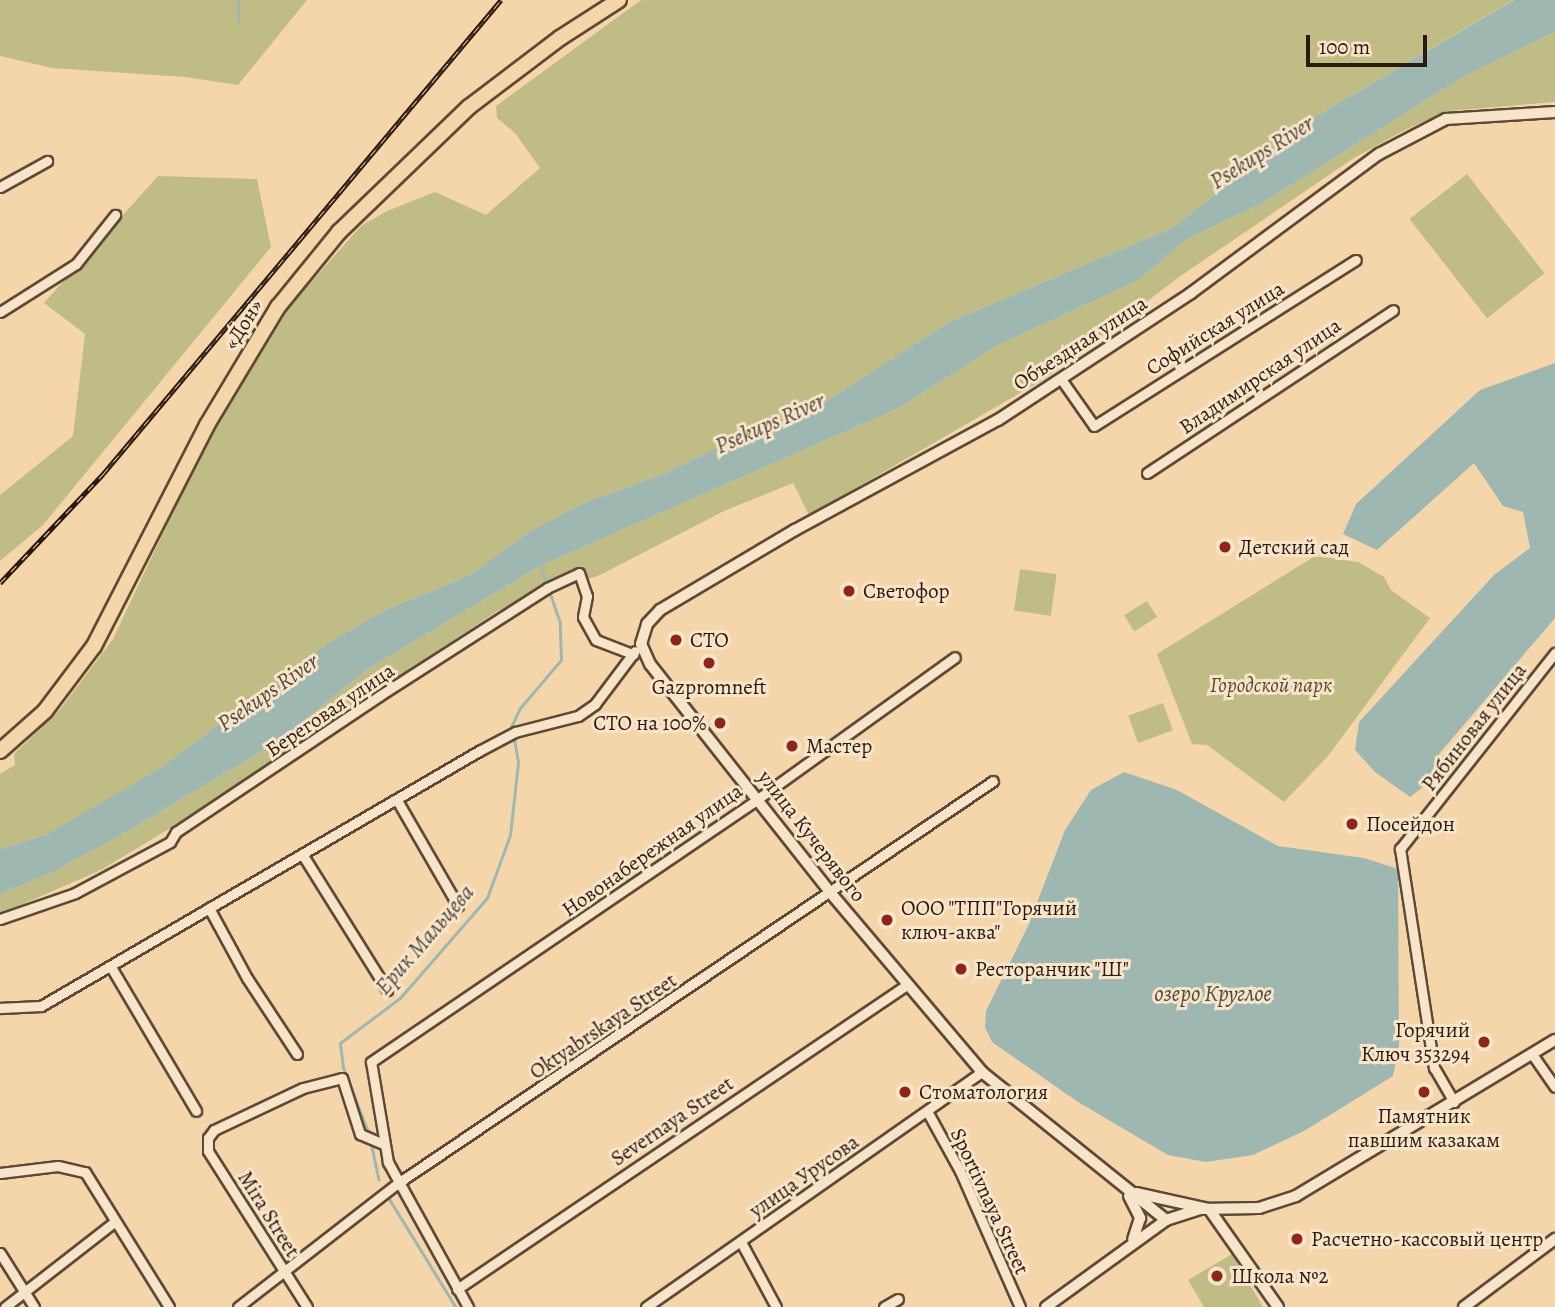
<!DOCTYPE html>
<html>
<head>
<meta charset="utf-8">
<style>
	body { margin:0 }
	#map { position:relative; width:1555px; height:1307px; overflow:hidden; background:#f5d6aa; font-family:Alegreya,serif }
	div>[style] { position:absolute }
	.green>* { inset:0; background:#c0bc85; transform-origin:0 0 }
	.water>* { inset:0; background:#9eb7b1 }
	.stream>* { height:2.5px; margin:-1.25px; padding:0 1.25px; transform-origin:1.25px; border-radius:1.25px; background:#9eb7b1 }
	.roads { filter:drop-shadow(2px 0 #5e4937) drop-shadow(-2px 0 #5e4937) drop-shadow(0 2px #5e4937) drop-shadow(0 -2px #5e4937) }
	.minor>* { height:9px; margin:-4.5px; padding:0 4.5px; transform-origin:4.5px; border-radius:4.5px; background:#f8e4c8 }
	.tertiary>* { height:10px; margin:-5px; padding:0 5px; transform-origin:5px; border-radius:5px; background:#f8e4c8 }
	.trunk>* { height:14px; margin:-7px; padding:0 7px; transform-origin:7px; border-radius:7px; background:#f5d6aa }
	.rail>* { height:5px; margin-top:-2.5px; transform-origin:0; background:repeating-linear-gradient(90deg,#f8e4c8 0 8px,#2c1a11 0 16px); box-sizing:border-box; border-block:2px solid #2c1a11 }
	.dots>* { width:19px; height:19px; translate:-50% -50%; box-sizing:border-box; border:4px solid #f8e4c8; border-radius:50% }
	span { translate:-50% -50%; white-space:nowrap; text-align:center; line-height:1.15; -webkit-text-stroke:6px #f8e4c8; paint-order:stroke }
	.street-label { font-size:21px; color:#2c1a11 }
	.poi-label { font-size:21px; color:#2c1a11 }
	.left { translate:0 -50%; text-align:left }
	.right { translate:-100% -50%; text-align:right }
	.park-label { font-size:21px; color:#584b34; font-style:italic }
	.water-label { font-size:23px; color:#4e4941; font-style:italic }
	.scale { position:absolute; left:1306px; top:35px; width:121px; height:32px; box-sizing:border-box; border:4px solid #2c1a11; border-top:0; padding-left:9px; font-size:21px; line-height:24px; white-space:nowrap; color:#2c1a11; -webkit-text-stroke:5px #f8e4c8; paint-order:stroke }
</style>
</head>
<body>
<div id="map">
	<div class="green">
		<div style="clip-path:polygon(0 0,307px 0,238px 85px,185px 77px,52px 68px,0 56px)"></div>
		<div style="clip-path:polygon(641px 0,1513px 0,1315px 117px,1172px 228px,949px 322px,798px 420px,743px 435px,664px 474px,583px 503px,529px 532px,470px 575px,385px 610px,330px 642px,159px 769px,93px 810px,48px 834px,0 849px,0 774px,15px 765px,14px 754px,61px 708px,113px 639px,203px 448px,288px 308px,361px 226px,387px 211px,435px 192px,486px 215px,540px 168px,515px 133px,497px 118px,496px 106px)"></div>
		<div style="clip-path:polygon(1555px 32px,1555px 102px,1447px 111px,1405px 130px,1354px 158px,1179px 277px,1046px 378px,809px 515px,793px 483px,724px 511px,600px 575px,499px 610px,182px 821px,101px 870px,0 914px,0 894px,53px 872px,128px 831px,277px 742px,368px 669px,540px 566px,899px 408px,996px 346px,1137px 281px,1186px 240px,1264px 202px,1461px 78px)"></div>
		<div style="left:1467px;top:174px;width:126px;height:73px;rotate:52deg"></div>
		<div style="clip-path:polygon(158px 176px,257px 179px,271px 247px,43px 525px,0 561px,0 495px,73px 436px,85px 334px,44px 303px)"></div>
		<div style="clip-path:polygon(1315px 556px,1358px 562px,1384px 577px,1391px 590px,1430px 618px,1328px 756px,1284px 802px,1207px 745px,1192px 744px,1157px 654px)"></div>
		<div style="left:1020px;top:569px;width:37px;height:42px;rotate:8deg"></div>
		<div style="left:1147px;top:601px;width:19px;height:27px;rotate:58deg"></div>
		<div style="left:1163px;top:703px;width:29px;height:37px;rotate:70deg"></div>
		<div style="clip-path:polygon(1232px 1254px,1263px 1307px,1204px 1307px,1188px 1280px)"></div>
	</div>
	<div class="water">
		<div style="clip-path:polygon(1514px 0,1555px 0,1555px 32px,1461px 78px,1264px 202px,1186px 240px,1137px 281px,996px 346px,899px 408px,540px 566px,368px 669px,277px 742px,128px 831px,53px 872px,0 894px,0 849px,48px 834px,159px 769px,330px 642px,385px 610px,470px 575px,529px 532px,583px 503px,664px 474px,743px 435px,798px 420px,949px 322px,1172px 228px,1315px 117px)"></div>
		<div style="clip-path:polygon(1555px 363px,1555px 618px,1439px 754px,1428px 783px,1410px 797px,1375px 772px,1355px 750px,1359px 722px,1494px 575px,1530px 548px,1523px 512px,1503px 506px,1474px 463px,1377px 550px,1343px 534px,1356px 504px,1480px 390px)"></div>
		<div style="clip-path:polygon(1124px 772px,1177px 790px,1278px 846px,1364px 858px,1398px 869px,1399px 1045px,1393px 1076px,1304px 1131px,1253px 1155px,1206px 1162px,1168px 1155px,1078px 1102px,992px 1042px,985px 1027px,986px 1011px,1028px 926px,1065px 830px,1091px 790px)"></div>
	</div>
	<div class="stream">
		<div style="left:238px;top:21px;width:21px;rotate:-90deg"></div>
		<div style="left:511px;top:727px;width:21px;rotate:-65deg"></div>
		<div style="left:520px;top:708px;width:63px;rotate:-49.5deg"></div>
		<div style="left:561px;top:660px;width:37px;rotate:-92deg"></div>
		<div style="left:560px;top:623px;width:61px;rotate:-109deg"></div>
		<div style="left:369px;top:1135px;width:72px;rotate:-111.2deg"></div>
		<div style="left:343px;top:1068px;width:25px;rotate:-97deg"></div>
		<div style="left:340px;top:1043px;width:75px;rotate:-36.9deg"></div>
		<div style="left:400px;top:998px;width:133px;rotate:-49deg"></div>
		<div style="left:487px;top:898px;width:67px;rotate:-69.9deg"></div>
		<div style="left:510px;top:835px;width:73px;rotate:-83.7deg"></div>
		<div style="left:518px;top:762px;width:23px;rotate:-100deg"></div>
		<div style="left:371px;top:1142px;width:38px;rotate:78deg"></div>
		<div style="left:387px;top:1195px;width:132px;rotate:58.4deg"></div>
	</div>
	<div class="roads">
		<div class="minor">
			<div style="left:0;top:187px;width:54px;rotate:-29deg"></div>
			<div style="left:0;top:312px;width:90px;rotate:-32.3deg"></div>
			<div style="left:76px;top:264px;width:63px;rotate:-51.5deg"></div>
			<div style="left:1061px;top:379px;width:57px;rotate:54.9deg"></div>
			<div style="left:1094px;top:426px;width:310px;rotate:-32.4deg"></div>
			<div style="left:1147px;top:473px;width:295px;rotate:-33.5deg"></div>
			<div style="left:398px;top:802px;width:120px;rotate:60deg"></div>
			<div style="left:304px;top:857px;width:157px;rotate:58deg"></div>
			<div style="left:209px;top:908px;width:80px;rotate:61.5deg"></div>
			<div style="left:247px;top:978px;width:91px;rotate:56.7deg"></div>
			<div style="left:0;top:919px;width:79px;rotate:-19.1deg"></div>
			<div style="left:75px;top:893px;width:108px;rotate:-28.2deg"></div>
			<div style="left:170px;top:842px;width:12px;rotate:-59deg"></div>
			<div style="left:176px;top:832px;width:244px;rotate:-33.8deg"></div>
			<div style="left:379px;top:696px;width:200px;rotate:-32.7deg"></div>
			<div style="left:547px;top:588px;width:35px;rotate:-25deg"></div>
			<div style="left:579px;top:573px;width:24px;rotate:71deg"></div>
			<div style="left:587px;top:596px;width:21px;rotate:101deg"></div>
			<div style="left:583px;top:617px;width:26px;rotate:61deg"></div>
			<div style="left:596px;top:640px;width:40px;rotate:21deg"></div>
			<div style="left:111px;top:967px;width:167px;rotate:59.4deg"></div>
			<div style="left:0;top:1008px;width:41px;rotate:-2.8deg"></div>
			<div style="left:41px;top:1006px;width:507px;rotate:-30.21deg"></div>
			<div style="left:479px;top:751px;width:41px;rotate:-27.8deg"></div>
			<div style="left:515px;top:732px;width:65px;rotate:-14.3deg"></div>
			<div style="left:578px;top:716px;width:21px;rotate:-35deg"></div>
			<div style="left:595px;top:704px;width:66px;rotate:-53deg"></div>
			<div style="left:1532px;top:1054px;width:40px;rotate:55.1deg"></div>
			<div style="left:1454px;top:1102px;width:39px;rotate:-120deg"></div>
			<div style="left:1434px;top:1068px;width:222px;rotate:-98.8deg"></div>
			<div style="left:1400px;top:849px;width:250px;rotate:-51.7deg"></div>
			<div style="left:927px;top:1111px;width:68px;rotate:61.2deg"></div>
			<div style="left:960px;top:1171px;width:149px;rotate:66.2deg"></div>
			<div style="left:0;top:1173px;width:58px;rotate:-6.9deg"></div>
			<div style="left:58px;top:1166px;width:28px;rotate:13deg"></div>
			<div style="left:85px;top:1172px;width:159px;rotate:58.1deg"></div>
			<div style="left:741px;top:1242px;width:74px;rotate:61.7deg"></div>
			<div style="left:0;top:1253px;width:64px;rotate:57.8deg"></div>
			<div style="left:457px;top:1289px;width:544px;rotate:-34.07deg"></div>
			<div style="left:5px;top:1307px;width:138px;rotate:-37.9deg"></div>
			<div style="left:238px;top:1307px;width:202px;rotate:-37.8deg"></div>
			<div style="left:398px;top:1183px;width:718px;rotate:-34.04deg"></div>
			<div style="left:307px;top:1307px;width:185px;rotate:-122.4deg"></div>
			<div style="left:208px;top:1151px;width:13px;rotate:-90deg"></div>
			<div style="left:208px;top:1138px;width:10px;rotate:-53deg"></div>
			<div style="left:214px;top:1130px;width:98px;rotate:-25.3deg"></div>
			<div style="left:303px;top:1088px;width:40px;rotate:-14.4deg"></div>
			<div style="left:342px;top:1078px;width:59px;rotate:72.2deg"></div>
			<div style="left:360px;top:1134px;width:25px;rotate:23deg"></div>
			<div style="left:468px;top:1307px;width:166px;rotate:-118.9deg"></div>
			<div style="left:388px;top:1162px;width:101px;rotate:-99.6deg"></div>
			<div style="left:371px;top:1062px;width:469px;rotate:-34.2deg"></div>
			<div style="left:759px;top:798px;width:241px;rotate:-35.7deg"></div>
			<div style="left:646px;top:1307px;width:410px;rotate:-35deg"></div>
			<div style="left:884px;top:1307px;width:16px;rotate:-30deg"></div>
		</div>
		<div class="tertiary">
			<div style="left:1136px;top:1193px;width:75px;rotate:12.4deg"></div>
			<div style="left:1209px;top:1209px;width:120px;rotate:54.9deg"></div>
			<div style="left:1129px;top:1196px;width:25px;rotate:63deg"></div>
			<div style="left:1140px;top:1218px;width:22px;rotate:108deg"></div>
			<div style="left:1166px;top:1220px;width:236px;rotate:-141.2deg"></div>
			<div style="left:982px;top:1072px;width:236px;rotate:-130.2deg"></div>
			<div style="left:830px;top:892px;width:290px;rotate:-128.3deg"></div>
			<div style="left:650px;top:664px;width:22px;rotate:-114deg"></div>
			<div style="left:641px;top:644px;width:21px;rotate:-73deg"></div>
			<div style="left:647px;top:624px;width:19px;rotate:-47deg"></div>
			<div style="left:660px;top:610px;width:157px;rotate:-30.7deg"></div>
			<div style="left:795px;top:530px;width:231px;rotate:-28.5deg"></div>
			<div style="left:998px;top:420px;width:231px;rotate:-33.3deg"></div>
			<div style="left:1191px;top:293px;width:234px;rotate:-36.5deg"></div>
			<div style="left:1379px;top:154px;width:76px;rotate:-27.6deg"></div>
			<div style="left:1446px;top:119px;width:109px;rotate:-3.7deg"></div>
			<div style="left:1046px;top:1307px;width:148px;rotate:-35.9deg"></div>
			<div style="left:1166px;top:1220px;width:36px;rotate:-18deg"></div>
			<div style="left:1200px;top:1209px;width:59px;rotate:-1deg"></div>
			<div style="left:1259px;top:1208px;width:39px;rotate:-18deg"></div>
			<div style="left:1296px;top:1196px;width:302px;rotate:-31.1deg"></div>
			<div style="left:1464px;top:1307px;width:114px;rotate:-36.8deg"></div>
		</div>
		<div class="trunk">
			<div style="left:0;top:751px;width:60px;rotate:-41.6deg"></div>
			<div style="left:45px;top:711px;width:81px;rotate:-53deg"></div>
			<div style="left:94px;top:646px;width:248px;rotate:-62.9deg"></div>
			<div style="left:207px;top:425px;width:138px;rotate:-59deg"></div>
			<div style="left:278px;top:307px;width:97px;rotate:-50.9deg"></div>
			<div style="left:339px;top:232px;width:180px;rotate:-43.9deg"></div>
			<div style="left:469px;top:107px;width:114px;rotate:-37.2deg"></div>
			<div style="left:560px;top:38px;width:70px;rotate:-32.8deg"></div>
		</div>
	</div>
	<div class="rail">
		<div style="left:0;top:583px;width:150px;rotate:-46.6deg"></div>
		<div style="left:103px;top:474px;width:619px;rotate:-49.98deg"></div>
	</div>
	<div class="dots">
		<div style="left:1225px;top:547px;background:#8f2418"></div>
		<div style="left:849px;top:591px;background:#8f2418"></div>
		<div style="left:676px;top:640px;background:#8f2418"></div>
		<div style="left:709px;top:663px;background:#8f2418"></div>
		<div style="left:720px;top:723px;background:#8f2418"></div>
		<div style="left:792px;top:746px;background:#8f2418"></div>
		<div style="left:1352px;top:824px;background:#8f2418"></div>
		<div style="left:887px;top:920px;background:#8f2418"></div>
		<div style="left:961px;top:969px;background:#8f2418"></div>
		<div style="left:1484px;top:1042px;background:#8f2418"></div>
		<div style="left:905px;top:1092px;background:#8f2418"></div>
		<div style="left:1424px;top:1092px;background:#8f2418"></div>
		<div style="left:1297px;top:1239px;background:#8f2418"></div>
		<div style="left:1217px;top:1276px;background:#8f2418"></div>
	</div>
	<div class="street-label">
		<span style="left:243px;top:324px;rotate:-58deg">«Дон»</span>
		<span style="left:1215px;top:328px;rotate:-32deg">Софийская улица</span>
		<span style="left:1080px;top:343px;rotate:-33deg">Объездная улица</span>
		<span style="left:1260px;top:376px;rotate:-34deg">Владимирская улица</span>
		<span style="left:330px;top:710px;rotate:-34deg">Береговая улица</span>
		<span style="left:1474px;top:727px;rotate:-52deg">Рябиновая улица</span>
		<span style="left:812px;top:836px;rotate:52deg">улица Кучерявого</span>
		<span style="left:652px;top:850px;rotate:-35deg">Новонабережная улица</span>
		<span style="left:603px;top:1026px;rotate:-34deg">Oktyabrskaya Street</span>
		<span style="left:672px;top:1121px;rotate:-34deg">Severnaya Street</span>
		<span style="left:804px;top:1176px;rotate:-35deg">улица Урусова</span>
		<span style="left:990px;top:1201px;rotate:65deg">Sportivnaya Street</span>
		<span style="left:269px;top:1214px;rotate:58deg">Mira Street</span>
	</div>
	<div class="poi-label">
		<span class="left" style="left:1239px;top:547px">Детский сад</span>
		<span class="left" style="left:863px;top:591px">Светофор</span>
		<span class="left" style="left:690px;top:640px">СТО</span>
		<span style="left:709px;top:687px">Gazpromneft</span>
		<span class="right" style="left:706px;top:723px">СТО на 100%</span>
		<span class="left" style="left:806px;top:746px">Мастер</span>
		<span class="left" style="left:1366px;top:824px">Посейдон</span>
		<span class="left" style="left:901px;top:920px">ООО "ТПП"Горячий<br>ключ-аква"</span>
		<span class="left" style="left:975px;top:969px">Ресторанчик "Ш"</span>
		<span class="right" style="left:1470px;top:1042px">Горячий<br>Ключ 353294</span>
		<span class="left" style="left:919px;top:1092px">Стоматология</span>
		<span style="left:1424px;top:1128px">Памятник<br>павшим казакам</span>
		<span class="left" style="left:1311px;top:1239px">Расчетно-кассовый центр</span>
		<span class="left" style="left:1231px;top:1276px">Школа №2</span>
	</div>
	<div class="park-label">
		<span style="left:1271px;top:685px">Городской парк</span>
	</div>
	<div class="water-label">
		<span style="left:1262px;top:153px;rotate:-32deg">Psekups River</span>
		<span style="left:770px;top:424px;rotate:-24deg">Psekups River</span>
		<span style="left:268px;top:693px;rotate:-35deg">Psekups River</span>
		<span style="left:425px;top:940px;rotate:-49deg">Ерик Мальцева</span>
		<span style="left:1213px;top:994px">озеро Круглое</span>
	</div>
	<div class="scale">100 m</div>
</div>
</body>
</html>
